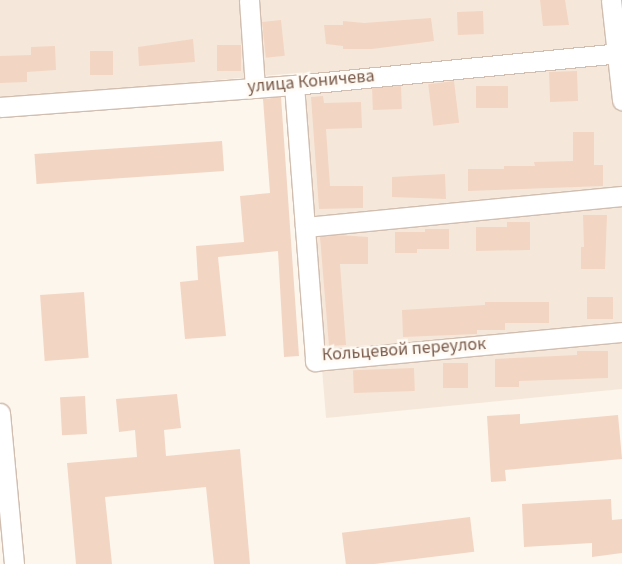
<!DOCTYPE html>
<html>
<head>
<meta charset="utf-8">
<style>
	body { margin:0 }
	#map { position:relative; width:622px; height:564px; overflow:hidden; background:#fdf6ec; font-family:"Source Sans 3",sans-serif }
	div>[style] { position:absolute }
	.residential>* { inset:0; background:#f5e8da }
	.building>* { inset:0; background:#f3d5c3; transform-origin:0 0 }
	.roads { filter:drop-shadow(1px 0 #d1beb0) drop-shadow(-1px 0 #d1beb0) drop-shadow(0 1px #d1beb0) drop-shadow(0 -1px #d1beb0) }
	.minor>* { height:19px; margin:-9.5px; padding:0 9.5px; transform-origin:9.5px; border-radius:9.5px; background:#fff }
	span { translate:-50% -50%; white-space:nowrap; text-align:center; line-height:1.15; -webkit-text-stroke:5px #fffaf3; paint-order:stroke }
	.street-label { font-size:18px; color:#7a5c4d }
</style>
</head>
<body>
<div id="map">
	<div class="residential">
		<div style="clip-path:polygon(0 0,622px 0,622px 389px,326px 418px,298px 73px,0 99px)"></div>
	</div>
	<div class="building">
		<div style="clip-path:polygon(540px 0,565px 0,569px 25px,543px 26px)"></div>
		<div style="left:483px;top:11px;width:23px;height:26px;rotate:88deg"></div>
		<div style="clip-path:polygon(431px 18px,434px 41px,372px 49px,343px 49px,343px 46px,326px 44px,324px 25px,343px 25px,343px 21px,364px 23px)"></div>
		<div style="left:281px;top:20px;width:36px;height:19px;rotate:84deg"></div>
		<div style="clip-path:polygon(193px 39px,195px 62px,139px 66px,138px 47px)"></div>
		<div style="left:217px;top:45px;width:24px;height:26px"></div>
		<div style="clip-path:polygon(55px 46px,56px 70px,27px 72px,27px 82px,0 83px,0 56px,31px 55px,31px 47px)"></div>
		<div style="left:90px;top:51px;width:23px;height:24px"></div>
		<div style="left:577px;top:71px;width:30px;height:28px;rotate:88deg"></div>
		<div style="left:454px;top:81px;width:42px;height:26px;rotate:83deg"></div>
		<div style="left:401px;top:86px;width:23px;height:29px;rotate:88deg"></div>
		<div style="left:476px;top:86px;width:32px;height:22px"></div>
		<div style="clip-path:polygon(323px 96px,324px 103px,361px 102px,362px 128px,326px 129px,330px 186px,363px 186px,363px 208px,319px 209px,311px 97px)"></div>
		<div style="clip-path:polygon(281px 97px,299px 356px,284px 357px,278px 251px,218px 257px,226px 336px,185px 339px,180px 282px,198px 280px,196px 246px,244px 242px,240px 196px,270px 193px,263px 99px)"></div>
		<div style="clip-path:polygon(573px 132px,594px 132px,594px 165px,603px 165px,603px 186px,468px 191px,468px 169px,504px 169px,504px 166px,535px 166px,534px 162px,573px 161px)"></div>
		<div style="left:222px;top:141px;width:30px;height:188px;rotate:86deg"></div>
		<div style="clip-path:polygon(445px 174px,446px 199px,392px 197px,392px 177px)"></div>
		<div style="clip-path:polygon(583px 215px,607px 215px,605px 269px,581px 269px,581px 247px,584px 247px)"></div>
		<div style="clip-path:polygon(507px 222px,530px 222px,530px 250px,476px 251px,476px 227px,507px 227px)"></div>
		<div style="clip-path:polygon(425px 229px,449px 229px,449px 249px,417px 249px,417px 253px,395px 253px,395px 232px,425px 232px)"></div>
		<div style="clip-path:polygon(338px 235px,368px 237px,368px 264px,340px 264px,346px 345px,329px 346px,320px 237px)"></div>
		<div style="left:84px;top:292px;width:66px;height:44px;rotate:86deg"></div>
		<div style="left:587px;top:297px;width:26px;height:22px"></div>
		<div style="clip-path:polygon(485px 302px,549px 302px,549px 323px,505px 323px,505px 330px,477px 330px,477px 334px,403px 337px,402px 310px,485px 305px)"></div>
		<div style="clip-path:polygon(577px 351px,608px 351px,608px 378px,519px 381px,519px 387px,495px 387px,495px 359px,577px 355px)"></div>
		<div style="left:443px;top:363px;width:25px;height:25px"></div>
		<div style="left:414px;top:368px;width:23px;height:61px;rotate:88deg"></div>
		<div style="clip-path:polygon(177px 394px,181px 428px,164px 430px,166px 456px,240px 449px,250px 564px,214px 564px,206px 487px,105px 497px,112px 564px,76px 564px,67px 463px,137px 457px,135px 430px,119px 432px,116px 399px)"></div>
		<div style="left:85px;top:396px;width:38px;height:25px;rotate:87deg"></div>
		<div style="clip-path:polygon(520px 414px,520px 424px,618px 415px,622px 459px,505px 470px,506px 481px,491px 482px,487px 416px)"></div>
		<div style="clip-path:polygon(611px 499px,612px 520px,622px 519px,622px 553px,592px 557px,592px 543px,524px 547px,522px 504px)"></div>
		<div style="left:470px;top:517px;width:35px;height:129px;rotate:83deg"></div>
	</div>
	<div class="roads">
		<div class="minor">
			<div style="left:249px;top:0;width:88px;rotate:86.1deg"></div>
			<div style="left:611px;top:0;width:101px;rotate:83.7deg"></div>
			<div style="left:294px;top:85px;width:277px;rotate:85.6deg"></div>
			<div style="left:315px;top:361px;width:308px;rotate:-5.4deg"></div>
			<div style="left:0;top:107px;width:295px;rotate:-4.3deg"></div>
			<div style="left:294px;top:85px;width:330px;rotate:-5.6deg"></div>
			<div style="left:305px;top:227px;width:319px;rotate:-5.6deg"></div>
			<div style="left:0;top:413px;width:152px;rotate:84.7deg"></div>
		</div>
	</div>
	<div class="street-label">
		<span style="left:311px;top:82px;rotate:-5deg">улица Коничева</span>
		<span style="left:404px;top:350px;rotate:-4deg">Кольцевой переулок</span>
	</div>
</div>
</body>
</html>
